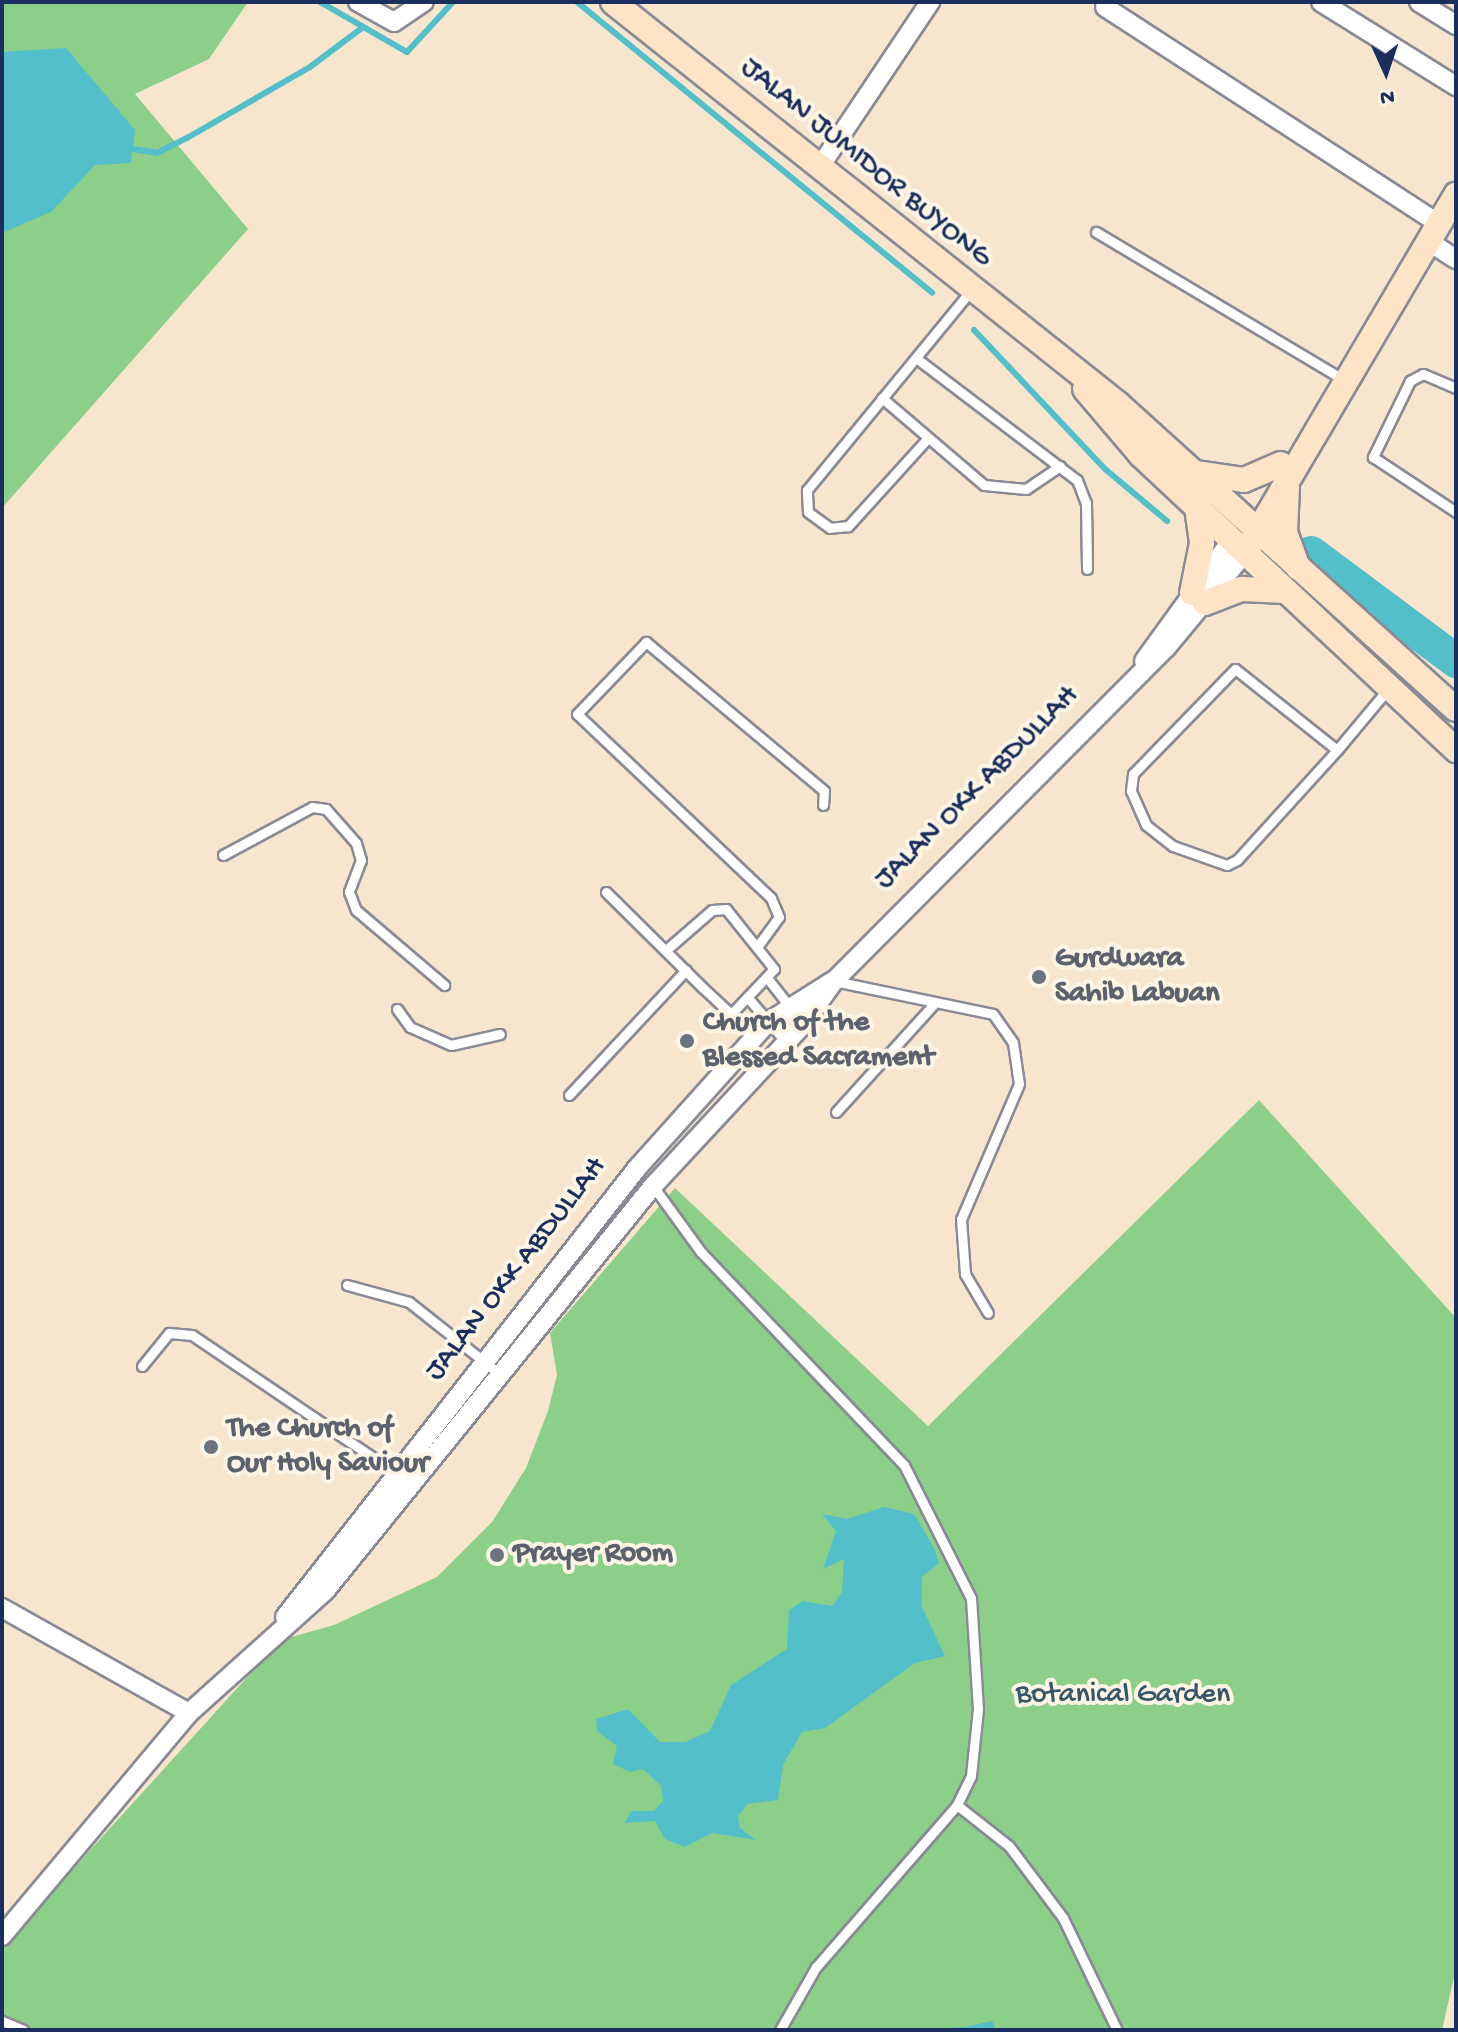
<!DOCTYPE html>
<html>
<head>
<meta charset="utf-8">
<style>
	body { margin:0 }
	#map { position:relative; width:1458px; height:2032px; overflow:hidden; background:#f7e6cd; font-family:"Gochi Hand",sans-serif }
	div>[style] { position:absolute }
	.green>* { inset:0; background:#8bcf88 }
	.water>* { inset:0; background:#52bfcb }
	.stream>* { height:6px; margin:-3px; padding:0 3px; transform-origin:3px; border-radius:3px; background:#52bfcb }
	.river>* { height:34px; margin:-17px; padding:0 17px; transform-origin:17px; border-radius:17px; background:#52bfcb }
	.roads { filter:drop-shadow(2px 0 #898a96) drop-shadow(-2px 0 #898a96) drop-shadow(0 2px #898a96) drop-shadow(0 -2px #898a96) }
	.lane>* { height:9px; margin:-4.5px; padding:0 4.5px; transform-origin:4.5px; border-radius:4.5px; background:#fff }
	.street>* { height:18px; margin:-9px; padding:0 9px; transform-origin:9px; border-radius:9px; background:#fff }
	.secondary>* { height:24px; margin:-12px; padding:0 12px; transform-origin:12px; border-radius:12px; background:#fee4c6 }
	.dots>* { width:22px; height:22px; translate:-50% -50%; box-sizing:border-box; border:4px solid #fcf5e5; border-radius:50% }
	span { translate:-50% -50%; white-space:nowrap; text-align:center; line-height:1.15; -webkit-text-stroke:8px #fcf5e5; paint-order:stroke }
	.street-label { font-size:30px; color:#1b2f5e }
	.worship-label { font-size:30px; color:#5b616d; font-weight:700 }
	.left { translate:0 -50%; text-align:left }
	.park-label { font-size:30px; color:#375768 }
	.frame { position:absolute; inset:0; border:4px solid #1b2f5e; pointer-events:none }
	.north { position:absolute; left:1346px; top:32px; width:80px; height:80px; -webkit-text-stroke:6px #fcf5e5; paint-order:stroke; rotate:177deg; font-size:22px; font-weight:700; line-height:32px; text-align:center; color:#1b2f5e }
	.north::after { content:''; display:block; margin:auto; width:28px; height:36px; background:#1b2f5e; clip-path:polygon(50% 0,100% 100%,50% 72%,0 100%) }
</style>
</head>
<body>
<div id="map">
	<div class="green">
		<div style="clip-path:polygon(2px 2px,248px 2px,209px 59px,135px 94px,248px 229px,2px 508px)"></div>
		<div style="clip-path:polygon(1259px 1100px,1456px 1318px,1456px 1968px,1442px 2030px,2px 2030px,2px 1947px,281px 1640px,334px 1625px,437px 1577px,492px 1522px,526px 1468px,548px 1411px,557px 1375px,550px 1333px,675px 1188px,928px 1426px)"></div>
	</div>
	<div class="water">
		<div style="clip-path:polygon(66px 48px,135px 130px,131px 163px,95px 165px,51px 212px,2px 233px,2px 52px)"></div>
		<div style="clip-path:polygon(884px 1507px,914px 1514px,934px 1548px,939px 1563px,922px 1577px,922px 1607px,945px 1656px,915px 1663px,825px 1728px,802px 1732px,783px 1765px,778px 1800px,747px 1804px,738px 1816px,740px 1828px,756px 1840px,712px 1833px,685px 1847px,665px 1839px,655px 1821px,624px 1823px,632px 1811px,654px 1811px,663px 1801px,661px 1786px,643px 1769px,630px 1772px,613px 1764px,617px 1746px,597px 1731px,596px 1719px,628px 1709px,660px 1742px,685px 1742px,710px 1731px,731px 1685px,787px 1649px,789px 1610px,803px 1601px,832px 1606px,842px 1592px,844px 1559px,823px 1569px,836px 1531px,822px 1514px,847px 1519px)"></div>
		<div style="clip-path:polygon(992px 2021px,996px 2030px,914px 2030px,965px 2027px)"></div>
	</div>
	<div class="stream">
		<div style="left:320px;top:2px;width:100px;rotate:29.9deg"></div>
		<div style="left:407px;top:52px;width:68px;rotate:-47.4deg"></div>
		<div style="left:577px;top:2px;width:459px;rotate:39.3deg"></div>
		<div style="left:133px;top:149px;width:24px;rotate:9deg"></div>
		<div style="left:157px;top:153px;width:34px;rotate:-27deg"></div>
		<div style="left:187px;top:138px;width:142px;rotate:-30deg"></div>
		<div style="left:310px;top:67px;width:66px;rotate:-37deg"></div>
		<div style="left:974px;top:330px;width:191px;rotate:46.7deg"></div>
		<div style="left:1105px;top:469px;width:81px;rotate:40deg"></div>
	</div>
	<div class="river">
		<div style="left:1311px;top:553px;width:181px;rotate:36.7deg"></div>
	</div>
	<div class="roads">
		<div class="lane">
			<div style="left:1096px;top:232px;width:287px;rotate:30.8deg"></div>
			<div style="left:916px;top:358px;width:202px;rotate:37.2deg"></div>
			<div style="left:1077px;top:480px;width:25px;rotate:69deg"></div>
			<div style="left:1086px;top:503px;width:66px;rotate:89.1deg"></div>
			<div style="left:1456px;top:388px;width:36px;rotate:-157deg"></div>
			<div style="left:1423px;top:374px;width:15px;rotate:152deg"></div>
			<div style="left:1410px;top:381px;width:85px;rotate:116deg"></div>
			<div style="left:1373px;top:457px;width:100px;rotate:33.5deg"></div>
			<div style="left:882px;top:398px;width:134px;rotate:40.5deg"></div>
			<div style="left:984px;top:485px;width:42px;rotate:5.4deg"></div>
			<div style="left:1026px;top:489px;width:41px;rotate:-34.1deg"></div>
			<div style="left:927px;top:439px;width:118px;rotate:132.2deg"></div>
			<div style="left:848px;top:526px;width:18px;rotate:174deg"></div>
			<div style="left:830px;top:528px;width:27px;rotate:-144deg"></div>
			<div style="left:808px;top:512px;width:22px;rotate:-93deg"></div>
			<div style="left:807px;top:490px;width:259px;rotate:-50.6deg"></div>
			<div style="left:1337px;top:750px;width:130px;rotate:-141.5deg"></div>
			<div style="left:1235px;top:669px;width:146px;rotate:134.2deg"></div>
			<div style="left:1133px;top:774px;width:17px;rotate:97deg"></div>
			<div style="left:1131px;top:791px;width:37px;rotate:66deg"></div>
			<div style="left:1146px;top:825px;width:34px;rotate:38deg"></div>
			<div style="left:1173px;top:846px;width:57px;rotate:19.4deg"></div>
			<div style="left:1227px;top:865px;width:11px;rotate:-27deg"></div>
			<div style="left:1237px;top:860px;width:149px;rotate:-47.7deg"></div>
			<div style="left:1337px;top:750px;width:80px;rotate:-50.1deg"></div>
			<div style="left:223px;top:855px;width:101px;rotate:-28.3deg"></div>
			<div style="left:312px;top:807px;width:14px;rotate:8deg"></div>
			<div style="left:326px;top:809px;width:45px;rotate:48.6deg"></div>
			<div style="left:356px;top:843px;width:18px;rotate:74deg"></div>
			<div style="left:361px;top:860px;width:34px;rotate:111deg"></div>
			<div style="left:349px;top:892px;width:19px;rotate:69deg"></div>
			<div style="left:356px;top:910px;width:116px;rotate:40.4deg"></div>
			<div style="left:606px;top:892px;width:135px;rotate:44.7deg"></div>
			<div style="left:702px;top:987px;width:40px;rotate:43deg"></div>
			<div style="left:731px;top:1014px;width:62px;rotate:-46.3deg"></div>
			<div style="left:774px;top:969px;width:77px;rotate:-128.7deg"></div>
			<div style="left:726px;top:909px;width:14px;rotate:176deg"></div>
			<div style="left:712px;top:910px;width:61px;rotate:139deg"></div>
			<div style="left:757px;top:947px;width:37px;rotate:-54deg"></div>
			<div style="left:779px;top:917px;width:21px;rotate:-113deg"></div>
			<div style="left:771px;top:898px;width:267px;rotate:-136.5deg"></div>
			<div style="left:577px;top:714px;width:100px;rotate:-46.2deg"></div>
			<div style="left:646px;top:642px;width:232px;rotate:39.9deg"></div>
			<div style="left:824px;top:791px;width:14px;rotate:94deg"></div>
			<div style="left:768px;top:979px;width:33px;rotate:52deg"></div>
			<div style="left:834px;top:981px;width:162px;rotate:11.7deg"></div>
			<div style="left:993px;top:1014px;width:35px;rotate:55deg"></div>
			<div style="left:1013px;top:1043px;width:41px;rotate:81.7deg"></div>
			<div style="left:1019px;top:1084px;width:147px;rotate:113.2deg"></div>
			<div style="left:961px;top:1219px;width:55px;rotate:85.8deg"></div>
			<div style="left:965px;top:1274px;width:45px;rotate:59.5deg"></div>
			<div style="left:748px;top:998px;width:58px;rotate:49.2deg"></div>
			<div style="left:397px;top:1009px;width:22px;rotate:54deg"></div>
			<div style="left:410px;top:1027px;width:45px;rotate:23.7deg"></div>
			<div style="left:451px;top:1045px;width:50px;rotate:-12.7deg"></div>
			<div style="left:569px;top:1095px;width:171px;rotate:-46.9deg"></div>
			<div style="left:836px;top:1112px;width:146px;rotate:-47.8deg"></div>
			<div style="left:653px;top:1186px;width:82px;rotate:54deg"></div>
			<div style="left:701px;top:1252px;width:294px;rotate:46.4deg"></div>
			<div style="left:904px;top:1465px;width:149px;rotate:63.3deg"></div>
			<div style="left:971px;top:1598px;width:111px;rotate:86.4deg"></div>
			<div style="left:978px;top:1709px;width:67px;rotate:96deg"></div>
			<div style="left:971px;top:1776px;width:32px;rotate:116deg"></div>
			<div style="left:957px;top:1805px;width:215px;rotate:131deg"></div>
			<div style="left:816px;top:1967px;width:73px;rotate:119.7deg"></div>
			<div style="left:347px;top:1285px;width:64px;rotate:15.3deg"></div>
			<div style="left:409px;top:1302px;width:117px;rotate:38.4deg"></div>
			<div style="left:142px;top:1366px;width:43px;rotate:-50.7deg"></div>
			<div style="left:169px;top:1333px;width:23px;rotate:5deg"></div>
			<div style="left:192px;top:1335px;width:248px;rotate:34.1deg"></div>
			<div style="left:957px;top:1805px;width:66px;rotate:38.3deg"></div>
			<div style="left:1009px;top:1846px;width:90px;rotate:53.1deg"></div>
			<div style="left:1063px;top:1918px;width:124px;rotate:64.3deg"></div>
			<div style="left:2px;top:2021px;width:23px;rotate:23deg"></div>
		</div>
		<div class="street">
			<div style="left:358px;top:2px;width:41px;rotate:29.1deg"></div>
			<div style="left:394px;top:22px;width:36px;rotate:-34deg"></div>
			<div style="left:1321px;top:2px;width:159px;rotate:31.9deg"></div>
			<div style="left:1419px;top:2px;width:44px;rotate:31.9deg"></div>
			<div style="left:1105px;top:7px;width:398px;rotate:33deg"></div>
			<div style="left:819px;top:168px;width:200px;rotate:-56.2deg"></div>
			<div style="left:1428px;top:241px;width:33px;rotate:33deg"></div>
			<div style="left:1144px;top:661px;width:152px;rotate:-54.1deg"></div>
			<div style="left:2px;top:1608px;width:214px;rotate:29.3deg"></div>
			<div style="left:285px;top:1617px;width:572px;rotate:-51.89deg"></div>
			<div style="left:638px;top:1167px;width:195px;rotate:-48.1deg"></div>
			<div style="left:768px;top:1022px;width:75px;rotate:-32.4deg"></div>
			<div style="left:2px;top:1936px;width:291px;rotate:-50deg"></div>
			<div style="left:189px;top:1713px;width:183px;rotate:-41.9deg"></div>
			<div style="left:325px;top:1591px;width:521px;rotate:-51deg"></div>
			<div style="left:653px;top:1186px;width:217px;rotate:-47.1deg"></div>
			<div style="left:801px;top:1027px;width:57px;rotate:-54.3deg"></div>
			<div style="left:834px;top:981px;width:470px;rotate:-45.1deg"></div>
			<div style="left:1166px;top:648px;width:127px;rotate:-50.4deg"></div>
		</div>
		<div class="secondary">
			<div style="left:613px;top:2px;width:645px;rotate:38.52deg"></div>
			<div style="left:1118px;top:404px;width:455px;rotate:42.1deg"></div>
			<div style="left:1085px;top:389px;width:87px;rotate:49.7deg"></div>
			<div style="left:1141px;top:455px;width:432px;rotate:43.1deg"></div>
			<div style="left:1195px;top:473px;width:49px;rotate:8.1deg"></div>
			<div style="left:1244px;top:480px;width:40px;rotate:-23.4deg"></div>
			<div style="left:1287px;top:487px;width:45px;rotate:92.5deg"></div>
			<div style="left:1285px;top:532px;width:38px;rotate:70deg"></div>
			<div style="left:1248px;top:548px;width:410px;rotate:-59.5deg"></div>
			<div style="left:1192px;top:593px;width:51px;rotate:-78.7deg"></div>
			<div style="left:1202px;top:543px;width:37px;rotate:-98deg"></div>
			<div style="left:1205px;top:603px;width:40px;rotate:-21deg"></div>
			<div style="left:1242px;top:589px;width:42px;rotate:2.7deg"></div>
		</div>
	</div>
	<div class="dots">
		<div style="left:1039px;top:977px;background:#6b7280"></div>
		<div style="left:687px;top:1041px;background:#6b7280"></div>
		<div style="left:211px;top:1447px;background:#6b7280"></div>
		<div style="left:497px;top:1555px;background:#6b7280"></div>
	</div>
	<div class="street-label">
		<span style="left:865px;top:164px;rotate:39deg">JALAN JUMIDOR BUYONG</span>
		<span style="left:978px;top:789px;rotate:-45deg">JALAN OKK ABDULLAH</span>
		<span style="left:517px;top:1270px;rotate:-52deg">JALAN OKK ABDULLAH</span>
	</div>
	<div class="worship-label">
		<span class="left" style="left:1055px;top:977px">Gurdwara<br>Sahib Labuan</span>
		<span class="left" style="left:703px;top:1041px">Church of the<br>Blessed Sacrament</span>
		<span class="left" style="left:227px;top:1447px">The Church of<br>Our Holy Saviour</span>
		<span class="left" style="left:513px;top:1555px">Prayer Room</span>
	</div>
	<div class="park-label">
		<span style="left:1123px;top:1696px">Botanical Garden</span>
	</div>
	<div class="frame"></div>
	<div class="north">N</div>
</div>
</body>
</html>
